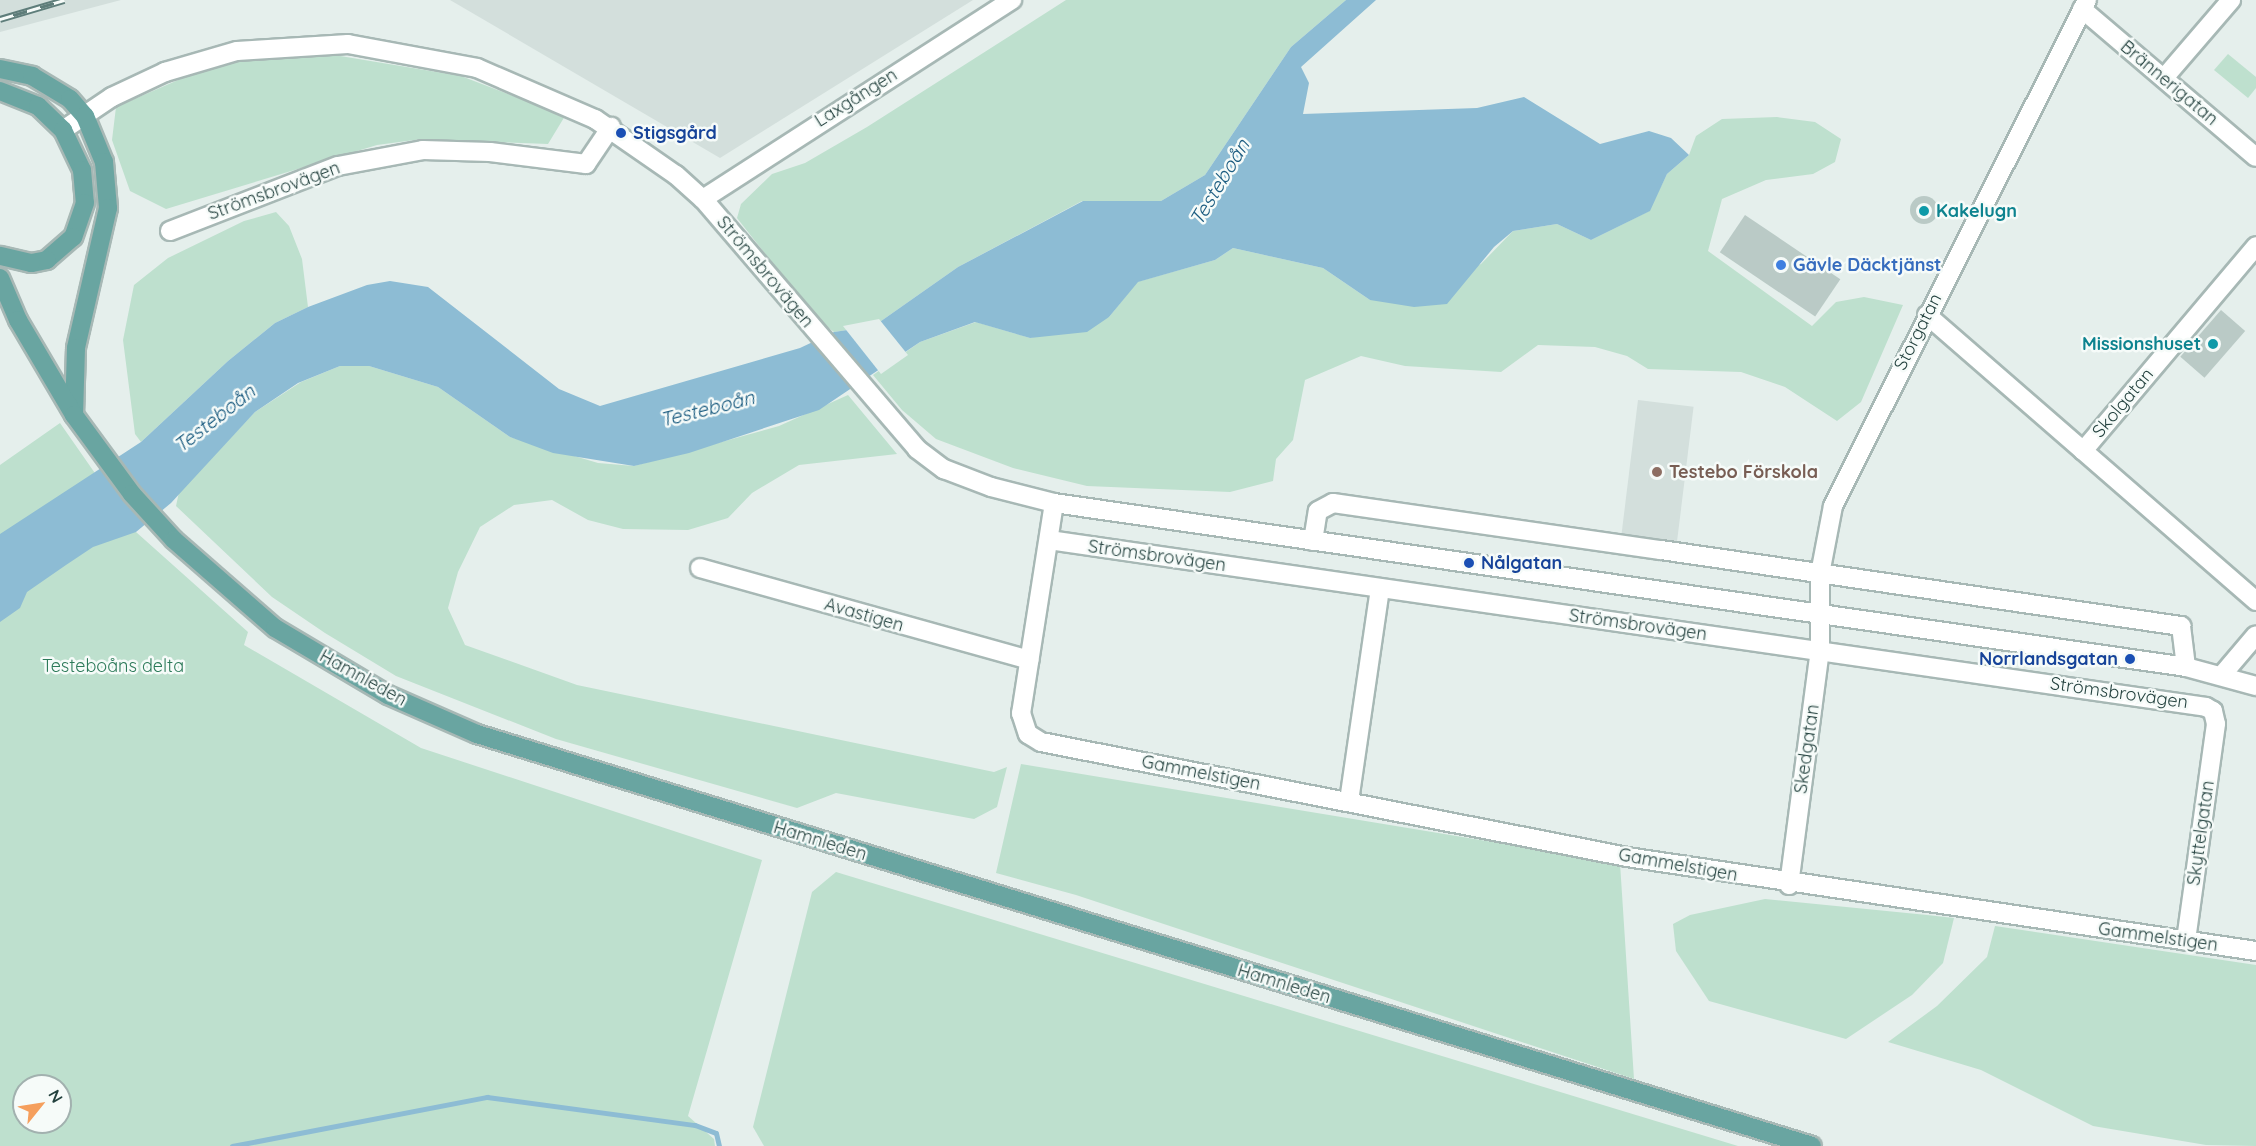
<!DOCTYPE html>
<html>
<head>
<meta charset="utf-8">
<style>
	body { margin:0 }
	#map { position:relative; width:2256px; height:1146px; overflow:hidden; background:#e5efec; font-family:Quicksand,sans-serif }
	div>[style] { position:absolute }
	.built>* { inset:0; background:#d3dfdc; transform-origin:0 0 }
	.green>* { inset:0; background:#bee0ce }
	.water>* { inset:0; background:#8dbcd4 }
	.pier>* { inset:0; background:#e5efec }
	.stream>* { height:5px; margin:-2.5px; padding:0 2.5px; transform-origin:2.5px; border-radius:2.5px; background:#8dbcd4 }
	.building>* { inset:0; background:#bacac6; transform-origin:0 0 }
	.round { border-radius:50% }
	.roads { filter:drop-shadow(2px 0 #a7b8b5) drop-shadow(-2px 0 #a7b8b5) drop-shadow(0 2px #a7b8b5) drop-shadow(0 -2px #a7b8b5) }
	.minor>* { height:18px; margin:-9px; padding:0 9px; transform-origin:9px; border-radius:9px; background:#fff }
	.major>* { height:18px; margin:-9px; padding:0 9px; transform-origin:9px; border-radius:9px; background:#69a5a1 }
	.rail>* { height:7px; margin-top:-3.5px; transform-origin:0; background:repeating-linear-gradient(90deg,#f6fbf9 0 14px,#5e7d7a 0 28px); box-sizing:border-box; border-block:2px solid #5e7d7a }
	.dots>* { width:16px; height:16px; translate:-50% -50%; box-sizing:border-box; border:3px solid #f6fbf9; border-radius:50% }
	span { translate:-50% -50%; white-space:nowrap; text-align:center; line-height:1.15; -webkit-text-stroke:5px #f6fbf9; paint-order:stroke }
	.street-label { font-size:18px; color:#24423f }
	.transit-label { font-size:18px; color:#164399; font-weight:700 }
	.left { translate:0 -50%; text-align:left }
	.right { translate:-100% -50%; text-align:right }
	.culture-label { font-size:18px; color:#0d838f; font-weight:700 }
	.shop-label { font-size:18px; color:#366cbe; font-weight:700 }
	.education-label { font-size:18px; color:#785e54; font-weight:700 }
	.park-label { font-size:18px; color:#2c7a59 }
	.water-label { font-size:20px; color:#1b5c80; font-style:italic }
	.north { position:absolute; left:12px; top:1074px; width:60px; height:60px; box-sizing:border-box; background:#f6fbf9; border:2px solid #a2b1af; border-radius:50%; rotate:60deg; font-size:16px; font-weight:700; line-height:24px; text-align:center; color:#24423f }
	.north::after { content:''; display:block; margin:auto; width:21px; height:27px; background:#f59f5d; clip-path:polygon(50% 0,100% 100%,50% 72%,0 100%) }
</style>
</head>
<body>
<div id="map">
	<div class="built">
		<div style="clip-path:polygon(0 0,121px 0,0 32px)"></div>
		<div style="clip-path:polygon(450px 0,973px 0,720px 158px)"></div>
		<div style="left:1638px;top:400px;width:56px;height:137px;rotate:7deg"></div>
	</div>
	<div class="green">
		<div style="clip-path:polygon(1066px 0,1346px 0,1291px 47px,1205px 175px,1161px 201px,1082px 201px,958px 267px,874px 326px,834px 332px,816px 318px,737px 218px,741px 204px,772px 174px,805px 163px,867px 127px)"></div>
		<div style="clip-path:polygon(304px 50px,461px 76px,565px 116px,548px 144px,422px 139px,377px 145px,166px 209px,130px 191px,112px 140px,116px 107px,215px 64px)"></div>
		<div style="clip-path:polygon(2228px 54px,2256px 77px,2256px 88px,2248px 98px,2214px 70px)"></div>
		<div style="clip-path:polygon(1777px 117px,1815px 122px,1841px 139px,1835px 162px,1813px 174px,1766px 180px,1722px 199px,1708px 251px,1812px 326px,1836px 302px,1864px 297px,1903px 305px,1861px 402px,1837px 421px,1785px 387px,1741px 372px,1648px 369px,1627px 356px,1595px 347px,1538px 345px,1501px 372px,1405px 366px,1361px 356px,1305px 380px,1293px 440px,1276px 459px,1273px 481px,1230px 492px,1087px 486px,1013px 468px,936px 439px,902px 410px,873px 375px,920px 342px,976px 322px,1030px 338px,1109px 317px,1137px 282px,1215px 260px,1233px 248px,1323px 268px,1370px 300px,1481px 264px,1513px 231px,1557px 224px,1591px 240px,1649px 211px,1667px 174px,1689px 155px,1696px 136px,1722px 119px)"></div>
		<div style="clip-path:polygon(276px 212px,289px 226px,302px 259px,308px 307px,275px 323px,228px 361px,141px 442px,135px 434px,123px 340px,134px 285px,168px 258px,244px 221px)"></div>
		<div style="clip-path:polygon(340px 366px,369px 366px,438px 387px,510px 437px,598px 463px,634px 466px,779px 426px,848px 395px,897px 454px,799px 465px,752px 493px,728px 518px,688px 530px,623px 529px,588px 520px,552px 500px,514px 505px,480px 527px,458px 572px,448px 608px,465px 645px,577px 685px,994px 772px,1007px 767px,997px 807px,974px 819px,836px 793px,797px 808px,556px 739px,396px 676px,325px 633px,272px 597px,176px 506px,179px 492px,255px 412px,301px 382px)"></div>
		<div style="clip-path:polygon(evenodd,60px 423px,136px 532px,248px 632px,244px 645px,421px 748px,762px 860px,688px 1116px,714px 1139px,715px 1146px,0 1146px,0 465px,60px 423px,24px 1086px,60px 1086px,60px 1122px,24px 1122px,24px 1086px)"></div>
		<div style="clip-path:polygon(1021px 764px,1620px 863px,1634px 1079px,1076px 895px,996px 873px)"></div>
		<div style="clip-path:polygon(836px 872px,1738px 1146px,764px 1146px,753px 1127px,812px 892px)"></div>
		<div style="clip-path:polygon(1765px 899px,1927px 915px,1954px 918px,1943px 963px,1912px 995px,1846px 1039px,1709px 1001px,1676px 951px,1673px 924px,1690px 915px)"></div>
		<div style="clip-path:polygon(1995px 926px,2256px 965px,2256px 1146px,2206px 1145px,2093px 1126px,1981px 1070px,1888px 1042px,1937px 1006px,1987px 957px)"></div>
	</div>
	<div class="water">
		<div style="clip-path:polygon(1346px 0,1376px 0,1301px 67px,1309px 83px,1303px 114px,1477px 108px,1524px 97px,1600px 144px,1649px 131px,1671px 138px,1689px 155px,1667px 174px,1650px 211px,1591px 240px,1557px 224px,1513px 231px,1494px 247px,1447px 304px,1414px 307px,1370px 300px,1323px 268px,1233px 248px,1215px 260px,1138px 282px,1109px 317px,1087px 332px,1030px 338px,975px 322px,920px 342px,819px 410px,689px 453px,634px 466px,553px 453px,510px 437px,438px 387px,369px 366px,340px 366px,298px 383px,255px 412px,171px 503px,136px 532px,93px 547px,66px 565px,27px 592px,20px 608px,0 622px,0 534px,141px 442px,228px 361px,275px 323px,308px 307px,367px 285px,390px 281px,428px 287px,559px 389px,600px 406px,800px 348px,834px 332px,874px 326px,958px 267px,1083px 201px,1161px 201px,1205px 175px,1291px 47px)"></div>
	</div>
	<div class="pier">
		<div style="clip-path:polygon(879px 319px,908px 355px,881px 374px,843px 326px)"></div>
	</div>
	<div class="stream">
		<div style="left:232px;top:1146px;width:260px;rotate:-10.9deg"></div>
		<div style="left:487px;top:1097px;width:210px;rotate:7.7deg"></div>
		<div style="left:695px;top:1125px;width:22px;rotate:21deg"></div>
		<div style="left:716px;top:1133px;width:13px;rotate:77deg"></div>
	</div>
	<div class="building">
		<div class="round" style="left:1910px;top:196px;width:28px;height:28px"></div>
		<div style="left:1745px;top:215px;width:115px;height:45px;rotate:34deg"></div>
		<div style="left:2221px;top:310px;width:32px;height:62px;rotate:41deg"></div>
	</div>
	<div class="roads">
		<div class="minor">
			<div style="left:2082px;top:9px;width:228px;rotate:40.4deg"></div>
			<div style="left:2164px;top:78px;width:103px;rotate:-49.3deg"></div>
			<div style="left:63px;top:130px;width:59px;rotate:-34deg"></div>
			<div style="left:112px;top:97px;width:59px;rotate:-25.3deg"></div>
			<div style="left:165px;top:72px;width:75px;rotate:-16.3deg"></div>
			<div style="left:237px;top:51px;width:111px;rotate:-3.6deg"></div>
			<div style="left:348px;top:44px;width:131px;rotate:10.5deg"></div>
			<div style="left:477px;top:68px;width:129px;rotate:23.4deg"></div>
			<div style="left:595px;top:119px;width:98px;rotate:34.7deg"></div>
			<div style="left:676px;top:175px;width:36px;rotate:42deg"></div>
			<div style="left:703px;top:199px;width:329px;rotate:49.4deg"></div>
			<div style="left:917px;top:449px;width:34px;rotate:37deg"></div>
			<div style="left:944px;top:469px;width:50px;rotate:21deg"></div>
			<div style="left:991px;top:487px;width:65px;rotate:14.3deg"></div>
			<div style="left:1054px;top:503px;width:1144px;rotate:8.24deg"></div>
			<div style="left:2186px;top:667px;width:73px;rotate:15.2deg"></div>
			<div style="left:703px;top:199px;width:368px;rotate:-32.8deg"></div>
			<div style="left:170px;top:231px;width:180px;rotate:-21.2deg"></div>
			<div style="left:338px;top:166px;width:86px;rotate:-10.7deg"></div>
			<div style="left:423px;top:150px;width:67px;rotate:1.7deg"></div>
			<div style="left:490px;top:152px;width:97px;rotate:7.1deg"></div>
			<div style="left:586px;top:164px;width:45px;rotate:-56deg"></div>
			<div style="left:1927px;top:315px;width:436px;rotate:41deg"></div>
			<div style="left:2083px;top:451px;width:268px;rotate:-49.8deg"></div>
			<div style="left:1054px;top:503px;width:213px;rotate:98.9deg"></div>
			<div style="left:1021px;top:713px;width:22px;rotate:72deg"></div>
			<div style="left:1028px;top:734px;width:15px;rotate:32deg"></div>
			<div style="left:1041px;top:742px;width:597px;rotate:11.1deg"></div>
			<div style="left:1627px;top:857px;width:636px;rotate:8.5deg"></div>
			<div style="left:1049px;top:540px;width:1169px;rotate:8.21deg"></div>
			<div style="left:2206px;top:707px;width:8px;rotate:30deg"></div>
			<div style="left:2213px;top:711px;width:13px;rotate:77deg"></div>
			<div style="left:2216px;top:724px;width:219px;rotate:97.9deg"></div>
			<div style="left:1313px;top:541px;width:30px;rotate:-81deg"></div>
			<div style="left:1318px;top:511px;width:17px;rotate:-28deg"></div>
			<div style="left:1333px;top:503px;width:331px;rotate:8.2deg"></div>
			<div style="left:1661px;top:550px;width:526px;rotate:8.32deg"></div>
			<div style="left:2181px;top:626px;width:41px;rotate:83deg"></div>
			<div style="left:700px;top:568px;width:342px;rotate:15.6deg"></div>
			<div style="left:2222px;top:675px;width:52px;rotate:-49.6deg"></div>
			<div style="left:1349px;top:801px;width:215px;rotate:-81.7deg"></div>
			<div style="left:1789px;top:885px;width:236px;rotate:-82.5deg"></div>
			<div style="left:1820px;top:651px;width:77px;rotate:-90deg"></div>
			<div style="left:1820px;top:574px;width:69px;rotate:-79.2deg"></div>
			<div style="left:1833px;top:506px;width:566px;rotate:-63.34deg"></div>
		</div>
		<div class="major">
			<div style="left:0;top:69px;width:33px;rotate:12deg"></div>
			<div style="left:32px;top:76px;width:44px;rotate:31.2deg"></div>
			<div style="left:70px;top:99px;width:23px;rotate:49deg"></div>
			<div style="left:85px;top:116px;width:50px;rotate:67.6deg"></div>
			<div style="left:104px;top:162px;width:46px;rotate:85deg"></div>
			<div style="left:108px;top:208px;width:144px;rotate:102.9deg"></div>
			<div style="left:76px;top:348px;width:67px;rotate:91.7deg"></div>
			<div style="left:0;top:91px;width:41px;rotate:21.5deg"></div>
			<div style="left:38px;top:106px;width:35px;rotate:44deg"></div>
			<div style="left:63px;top:130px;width:44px;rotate:64.6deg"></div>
			<div style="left:82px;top:170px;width:33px;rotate:85deg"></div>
			<div style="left:85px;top:203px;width:36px;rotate:109deg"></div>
			<div style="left:73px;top:237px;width:35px;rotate:139deg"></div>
			<div style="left:47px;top:260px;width:16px;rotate:169deg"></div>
			<div style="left:31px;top:263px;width:32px;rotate:-167deg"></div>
			<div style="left:0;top:278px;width:46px;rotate:66.8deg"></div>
			<div style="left:18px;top:320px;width:110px;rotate:59.5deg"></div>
			<div style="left:74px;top:415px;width:98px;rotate:53.7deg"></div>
			<div style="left:132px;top:494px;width:62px;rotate:47.6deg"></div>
			<div style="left:174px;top:540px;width:134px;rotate:41.1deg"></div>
			<div style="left:275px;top:628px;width:131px;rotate:30.7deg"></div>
			<div style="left:388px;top:695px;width:97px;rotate:23.7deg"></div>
			<div style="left:477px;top:734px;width:1397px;rotate:17.15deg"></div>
		</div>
	</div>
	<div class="rail">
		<div style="left:0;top:19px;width:67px;rotate:-16.5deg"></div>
	</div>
	<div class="dots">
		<div style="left:621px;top:133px;background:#1a4fb4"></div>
		<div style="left:1924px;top:211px;background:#0f9aa8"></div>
		<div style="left:1781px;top:265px;background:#3f7fe0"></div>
		<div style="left:2213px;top:344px;background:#0f9aa8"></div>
		<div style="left:1657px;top:472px;background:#8d6e63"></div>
		<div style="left:1469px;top:563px;background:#1a4fb4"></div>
		<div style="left:2130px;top:659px;background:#1a4fb4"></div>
	</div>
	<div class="street-label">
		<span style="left:2169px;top:83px;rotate:40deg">Brännerigatan</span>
		<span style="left:856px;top:98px;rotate:-32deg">Laxgången</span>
		<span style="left:274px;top:191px;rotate:-20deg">Strömsbrovägen</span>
		<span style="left:765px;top:272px;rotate:50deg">Strömsbrovägen</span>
		<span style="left:1918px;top:332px;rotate:-63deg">Storgatan</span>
		<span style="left:2123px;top:403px;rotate:-50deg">Skolgatan</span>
		<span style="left:1157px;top:556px;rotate:8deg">Strömsbrovägen</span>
		<span style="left:864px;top:615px;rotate:16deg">Avastigen</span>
		<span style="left:1638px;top:625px;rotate:8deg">Strömsbrovägen</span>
		<span style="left:363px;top:678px;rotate:29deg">Hamnleden</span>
		<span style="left:2119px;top:693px;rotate:8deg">Strömsbrovägen</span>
		<span style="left:1807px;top:749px;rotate:-82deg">Skedgatan</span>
		<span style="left:1201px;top:773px;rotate:11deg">Gammelstigen</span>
		<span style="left:2201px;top:833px;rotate:-82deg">Skyttelgatan</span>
		<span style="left:820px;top:841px;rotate:17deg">Hamnleden</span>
		<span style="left:1678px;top:865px;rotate:10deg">Gammelstigen</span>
		<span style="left:2158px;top:937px;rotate:8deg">Gammelstigen</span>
		<span style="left:1284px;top:984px;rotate:17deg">Hamnleden</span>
	</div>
	<div class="transit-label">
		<span class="left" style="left:633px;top:133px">Stigsgård</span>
		<span class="left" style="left:1481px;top:563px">Nålgatan</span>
		<span class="right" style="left:2118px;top:659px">Norrlandsgatan</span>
	</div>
	<div class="culture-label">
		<span class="left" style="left:1936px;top:211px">Kakelugn</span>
		<span class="right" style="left:2201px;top:344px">Missionshuset</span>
	</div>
	<div class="shop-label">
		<span class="left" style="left:1793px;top:265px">Gävle Däcktjänst</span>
	</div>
	<div class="education-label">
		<span class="left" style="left:1669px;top:472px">Testebo Förskola</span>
	</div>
	<div class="park-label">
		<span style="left:113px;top:666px">Testeboåns delta</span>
	</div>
	<div class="water-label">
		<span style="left:1219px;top:182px;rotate:-59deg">Testeboån</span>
		<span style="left:707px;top:408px;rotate:-14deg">Testeboån</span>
		<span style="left:214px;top:418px;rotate:-38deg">Testeboån</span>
	</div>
	<div class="north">N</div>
</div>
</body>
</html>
